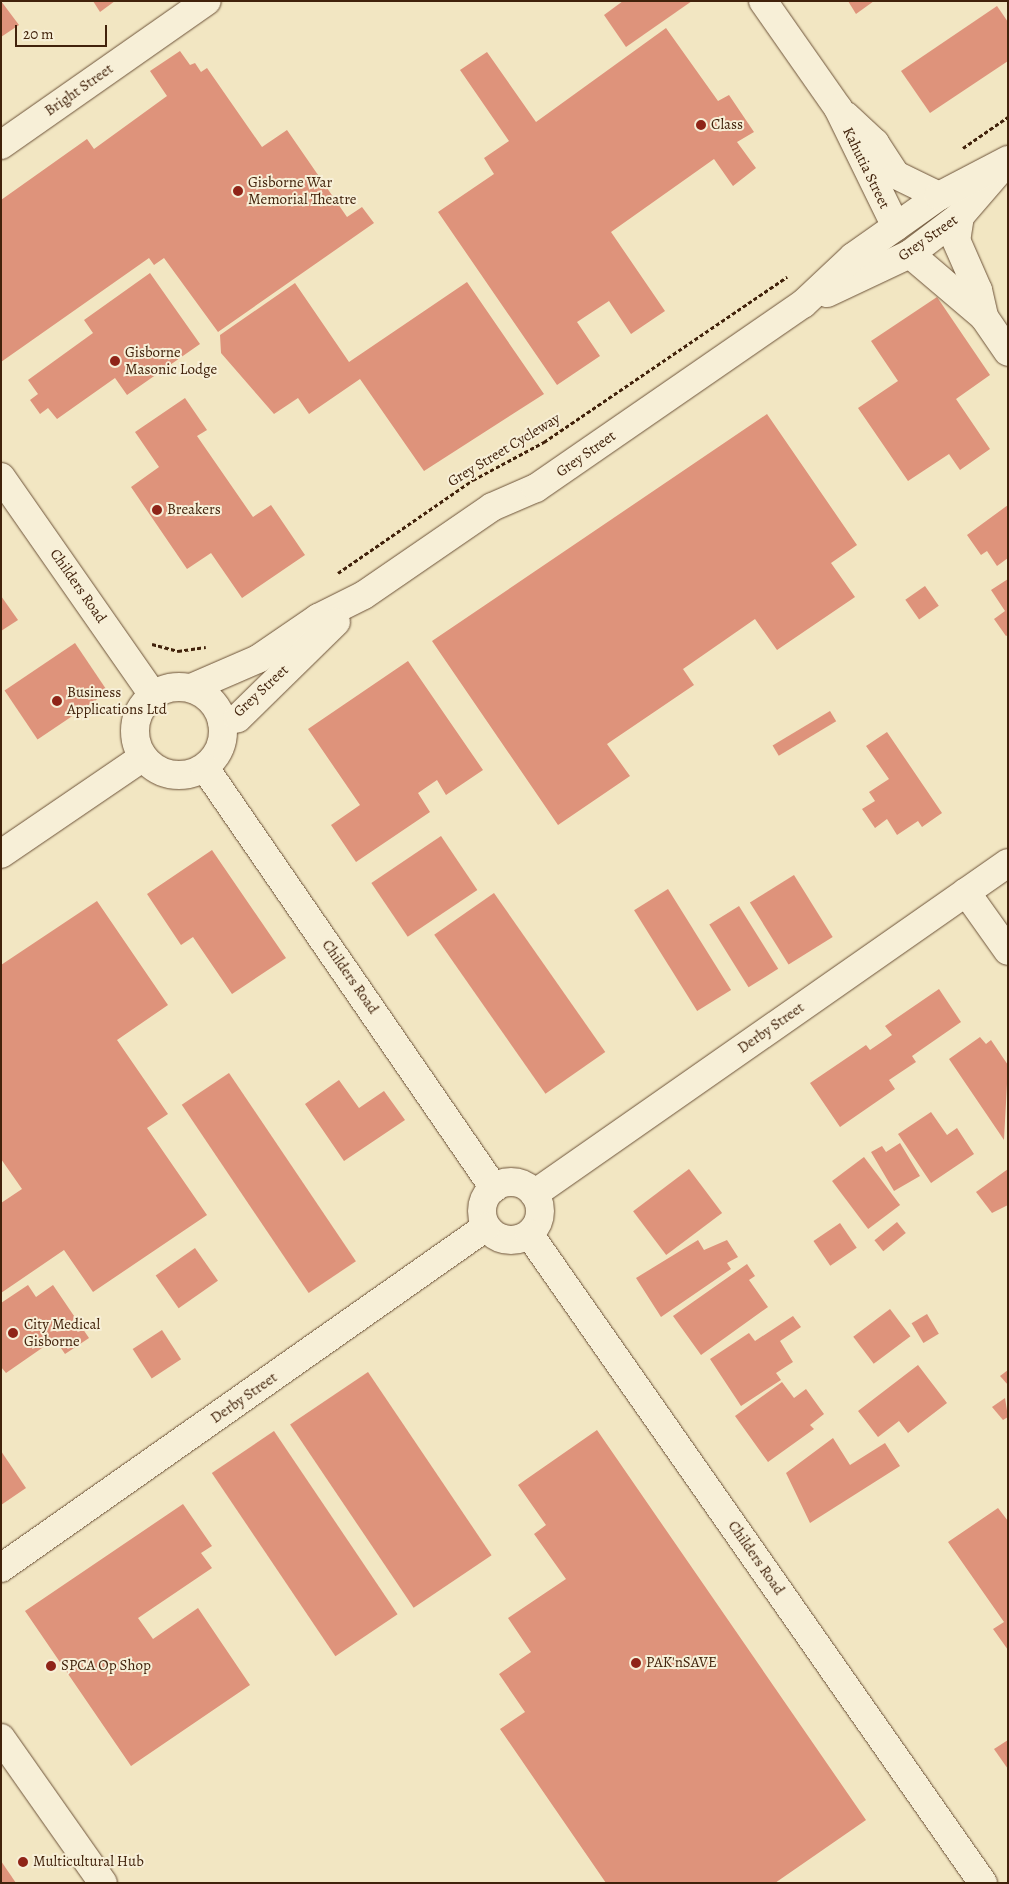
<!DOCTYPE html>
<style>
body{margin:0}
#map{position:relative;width:1009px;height:1884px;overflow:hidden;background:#f2e6c2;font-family:Alegreya,serif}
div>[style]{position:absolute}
.building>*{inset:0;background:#de937b;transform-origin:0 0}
.path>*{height:3px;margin-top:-1.5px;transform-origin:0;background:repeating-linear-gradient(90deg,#41220b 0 4px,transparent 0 6.5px)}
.roads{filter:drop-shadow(0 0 1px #6d5339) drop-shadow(0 0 1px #6d5339)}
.minor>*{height:28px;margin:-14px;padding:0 14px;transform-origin:14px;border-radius:14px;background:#f7efd7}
.tertiary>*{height:28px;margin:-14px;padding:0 14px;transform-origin:14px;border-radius:14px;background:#f7efd7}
.tertiary>.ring{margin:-14px;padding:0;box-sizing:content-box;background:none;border:28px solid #f7efd7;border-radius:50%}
.secondary>*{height:28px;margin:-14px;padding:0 14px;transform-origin:14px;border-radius:14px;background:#f7efd7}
.dots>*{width:14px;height:14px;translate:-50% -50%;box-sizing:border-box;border:2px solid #f7efd7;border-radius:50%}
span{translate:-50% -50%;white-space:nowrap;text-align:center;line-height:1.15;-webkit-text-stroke:4px #f7efd7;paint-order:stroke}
.street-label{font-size:15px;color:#41220b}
.poi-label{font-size:15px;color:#41220b}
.left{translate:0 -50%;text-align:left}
.frame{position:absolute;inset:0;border:2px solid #41220b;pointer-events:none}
.scale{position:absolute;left:15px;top:25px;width:92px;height:22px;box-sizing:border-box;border:2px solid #41220b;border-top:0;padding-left:6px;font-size:15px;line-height:18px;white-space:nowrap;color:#41220b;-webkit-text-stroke:4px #f7efd7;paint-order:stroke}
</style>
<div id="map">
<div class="building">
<i style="clip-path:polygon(1px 1px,19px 25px,1px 37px)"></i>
<i style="clip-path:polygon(93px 1px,115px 1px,100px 12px)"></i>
<i style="clip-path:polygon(623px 1px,692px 1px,626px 47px,604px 15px)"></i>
<i style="clip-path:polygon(848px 1px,874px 1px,856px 14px)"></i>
<i style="clip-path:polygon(997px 6px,1008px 22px,1008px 61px,930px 113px,901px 71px)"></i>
<i style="clip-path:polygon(666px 28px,718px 101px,729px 95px,754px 132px,737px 142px,756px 168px,733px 186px,714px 159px,611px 232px,665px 311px,631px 334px,609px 301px,577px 322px,600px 356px,557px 385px,438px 212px,494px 174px,484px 158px,509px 141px,460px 70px,487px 52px,536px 122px)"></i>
<i style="clip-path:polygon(180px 51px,190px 65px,195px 63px,201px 72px,207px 68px,262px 147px,287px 130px,347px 217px,362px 207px,374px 223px,218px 332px,164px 258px,154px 265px,149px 258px,1px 362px,1px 200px,87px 139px,94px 149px,167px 96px,150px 71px)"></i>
<i style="clip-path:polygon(150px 273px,200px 344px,127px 395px,115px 378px,57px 419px,48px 408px,40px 414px,30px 400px,38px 394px,28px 380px,93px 333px,84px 320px)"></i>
<i style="clip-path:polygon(467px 282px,544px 394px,424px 471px,360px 379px,309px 414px,298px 398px,274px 414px,221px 353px,220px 335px,295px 283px,349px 362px)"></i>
<i style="clip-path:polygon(937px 297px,990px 375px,956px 399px,990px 449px,960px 470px,949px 454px,908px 481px,858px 408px,898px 381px,871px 341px)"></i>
<i style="clip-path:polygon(185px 398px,207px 430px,197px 436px,253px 517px,271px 505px,305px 555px,242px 598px,211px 553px,187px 569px,131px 487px,159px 467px,135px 432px)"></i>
<i style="clip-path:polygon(767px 414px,857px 545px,831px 563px,855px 597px,777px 650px,755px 619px,683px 669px,694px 685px,607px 744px,630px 776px,558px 825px,432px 641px)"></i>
<i style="clip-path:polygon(1008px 505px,1008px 558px,997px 566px,987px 551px,981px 555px,967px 535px)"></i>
<i style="clip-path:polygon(1008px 579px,1008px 635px,1006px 636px,994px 619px,1005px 611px,991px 590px)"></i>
<i style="left:925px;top:586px;width:24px;height:24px;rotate:55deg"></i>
<i style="clip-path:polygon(1px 596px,18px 620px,1px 631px)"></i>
<i style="left:75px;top:643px;width:59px;height:85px;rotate:56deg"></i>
<i style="clip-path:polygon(408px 661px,483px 770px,446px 795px,437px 780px,418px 793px,430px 812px,356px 862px,331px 825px,360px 805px,308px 729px)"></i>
<i style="left:830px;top:711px;width:12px;height:67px;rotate:59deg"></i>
<i style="clip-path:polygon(887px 732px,942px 813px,922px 827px,918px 821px,897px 835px,887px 819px,875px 828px,862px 809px,875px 801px,869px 792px,889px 779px,866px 746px)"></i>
<i style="left:441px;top:836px;width:65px;height:84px;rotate:56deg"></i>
<i style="clip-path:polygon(212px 850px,286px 958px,232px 994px,193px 937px,181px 945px,147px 894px)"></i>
<i style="left:794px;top:875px;width:73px;height:52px;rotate:58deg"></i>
<i style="left:668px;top:889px;width:119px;height:40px;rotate:58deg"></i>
<i style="left:494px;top:893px;width:194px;height:73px;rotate:55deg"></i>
<i style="clip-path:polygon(97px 901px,168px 1005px,117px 1040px,168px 1114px,147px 1128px,207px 1215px,93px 1292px,64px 1250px,1px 1293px,1px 1203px,22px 1189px,1px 1159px,1px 965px)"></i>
<i style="left:739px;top:906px;width:74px;height:35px;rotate:58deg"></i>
<i style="clip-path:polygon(939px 989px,961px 1022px,912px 1056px,916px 1062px,889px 1080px,895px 1089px,840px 1127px,810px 1083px,866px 1045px,870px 1050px,892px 1035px,885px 1026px)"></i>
<i style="clip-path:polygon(980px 1037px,986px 1044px,991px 1040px,1008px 1065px,1004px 1140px,949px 1059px)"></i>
<i style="left:229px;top:1073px;width:227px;height:57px;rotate:56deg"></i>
<i style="clip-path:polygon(339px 1080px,359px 1108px,384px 1091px,405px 1120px,344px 1161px,305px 1104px)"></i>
<i style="clip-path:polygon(931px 1112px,947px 1135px,957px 1128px,974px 1154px,931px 1183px,898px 1134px)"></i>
<i style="clip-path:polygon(900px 1143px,920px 1176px,894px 1191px,871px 1152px,882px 1146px,886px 1152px)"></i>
<i style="left:864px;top:1157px;width:60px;height:40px;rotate:53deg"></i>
<i style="left:689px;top:1169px;width:55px;height:70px;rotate:53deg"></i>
<i style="clip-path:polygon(1008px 1169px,1008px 1205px,992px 1213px,976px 1192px)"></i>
<i style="left:897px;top:1222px;width:14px;height:29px;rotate:51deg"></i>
<i style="left:840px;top:1223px;width:30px;height:32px;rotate:56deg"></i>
<i style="clip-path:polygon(698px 1240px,704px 1250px,727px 1240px,738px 1257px,727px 1263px,731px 1269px,661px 1317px,636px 1278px)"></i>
<i style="left:195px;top:1248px;width:40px;height:48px;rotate:55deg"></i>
<i style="clip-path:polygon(747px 1264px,755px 1276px,749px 1280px,768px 1307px,701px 1355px,673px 1316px)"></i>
<i style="clip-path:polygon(28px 1285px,36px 1297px,53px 1285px,89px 1338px,65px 1354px,55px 1339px,6px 1373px,1px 1367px,1px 1303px)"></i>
<i style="left:890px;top:1309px;width:34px;height:46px;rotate:53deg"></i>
<i style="left:927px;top:1314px;width:23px;height:18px;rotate:59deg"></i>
<i style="clip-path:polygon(793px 1316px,801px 1327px,780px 1341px,793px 1362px,776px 1373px,781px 1380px,741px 1406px,710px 1359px,749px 1333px,755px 1341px)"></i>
<i style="left:162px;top:1330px;width:35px;height:35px;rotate:57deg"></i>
<i style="clip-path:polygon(918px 1365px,947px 1403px,908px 1433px,899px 1421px,878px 1437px,858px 1411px)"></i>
<i style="clip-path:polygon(1008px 1370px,1008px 1385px,1000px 1376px)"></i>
<i style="left:368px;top:1372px;width:221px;height:94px;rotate:56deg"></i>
<i style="clip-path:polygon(782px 1382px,794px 1398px,806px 1389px,824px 1414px,810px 1425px,814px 1429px,768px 1462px,735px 1416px)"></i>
<i style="clip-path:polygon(1005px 1398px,1008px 1417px,1003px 1420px,992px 1407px)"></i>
<i style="clip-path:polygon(597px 1430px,866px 1820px,775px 1883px,606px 1883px,500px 1729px,525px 1712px,499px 1674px,531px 1652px,508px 1618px,566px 1579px,534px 1534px,546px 1525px,518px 1485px)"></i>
<i style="left:274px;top:1431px;width:221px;height:75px;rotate:56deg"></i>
<i style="clip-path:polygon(833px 1438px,850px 1465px,885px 1443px,900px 1466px,810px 1523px,786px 1473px)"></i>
<i style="clip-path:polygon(1px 1451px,26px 1488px,1px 1505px)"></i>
<i style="clip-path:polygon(183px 1504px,212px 1546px,201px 1553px,212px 1568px,138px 1618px,153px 1639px,198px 1608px,250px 1685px,131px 1766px,25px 1611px)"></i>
<i style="clip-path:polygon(998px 1508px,1008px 1521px,1008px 1650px,993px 1629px,1004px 1622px,948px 1542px)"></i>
<i style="clip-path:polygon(1008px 1740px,1008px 1769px,994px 1749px)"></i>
<i style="clip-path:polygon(1px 1861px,16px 1883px,1px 1883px)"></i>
</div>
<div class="path">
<i style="left:963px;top:148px;width:55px;rotate:-34.6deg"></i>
<i style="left:338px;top:573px;width:164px;rotate:-34.6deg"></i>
<i style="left:473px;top:480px;width:81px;rotate:-28.2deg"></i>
<i style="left:544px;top:442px;width:294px;rotate:-34.2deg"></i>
<i style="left:152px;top:644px;width:27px;rotate:15deg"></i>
<i style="left:178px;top:651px;width:28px;rotate:-8deg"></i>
</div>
<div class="roads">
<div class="minor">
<i style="left:763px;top:1px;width:131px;rotate:55deg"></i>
<i style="left:838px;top:108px;width:132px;rotate:64deg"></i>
<i style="left:846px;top:116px;width:40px;rotate:43deg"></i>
<i style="left:875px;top:143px;width:38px;rotate:57deg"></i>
<i style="left:896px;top:175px;width:48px;rotate:26deg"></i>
<i style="left:1px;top:145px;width:251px;rotate:-35deg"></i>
<i style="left:960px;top:216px;width:24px;rotate:99deg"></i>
<i style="left:956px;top:240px;width:55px;rotate:66.3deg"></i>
<i style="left:978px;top:290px;width:28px;rotate:77deg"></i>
<i style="left:910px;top:254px;width:97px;rotate:40.4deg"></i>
<i style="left:984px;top:317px;width:42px;rotate:55.6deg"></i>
<i style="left:1px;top:854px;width:172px;rotate:-34.3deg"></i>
<i style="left:966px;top:892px;width:72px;rotate:54.6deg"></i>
<i style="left:534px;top:1194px;width:578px;rotate:-34.93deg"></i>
</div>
<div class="tertiary">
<i style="left:827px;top:293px;width:92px;rotate:-25.2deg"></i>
<i style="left:910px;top:254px;width:63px;rotate:-37.2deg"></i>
<i style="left:960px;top:216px;width:67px;rotate:-49.2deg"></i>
<i style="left:1px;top:477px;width:266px;rotate:55.1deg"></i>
<i class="ring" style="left:135px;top:687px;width:60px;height:60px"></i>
<i style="left:191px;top:688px;width:73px;rotate:-23.4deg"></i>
<i style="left:258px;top:659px;width:73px;rotate:-34.3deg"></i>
<i style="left:318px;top:618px;width:51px;rotate:-26.6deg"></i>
<i style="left:364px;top:595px;width:155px;rotate:-34.5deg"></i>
<i style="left:492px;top:507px;width:48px;rotate:-23.4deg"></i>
<i style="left:536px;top:488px;width:324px;rotate:-34.6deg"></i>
<i style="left:803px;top:304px;width:69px;rotate:-43.2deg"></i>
<i style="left:853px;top:257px;width:105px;rotate:-35.3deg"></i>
<i style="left:939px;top:196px;width:78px;rotate:-27.6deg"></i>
<i style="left:222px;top:722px;width:16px;rotate:-14deg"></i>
<i style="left:238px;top:718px;width:137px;rotate:-44.4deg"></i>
<i style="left:205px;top:768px;width:510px;rotate:55.47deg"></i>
<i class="ring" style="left:482px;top:1182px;width:30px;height:30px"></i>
<i style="left:529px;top:1234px;width:792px;rotate:55.03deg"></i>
<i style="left:1px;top:1568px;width:593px;rotate:-35.11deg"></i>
</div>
<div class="secondary">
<i style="left:1px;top:1738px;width:177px;rotate:54.9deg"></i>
</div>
</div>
<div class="dots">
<i style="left:701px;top:125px;background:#8f2418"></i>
<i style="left:238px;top:191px;background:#8f2418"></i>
<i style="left:115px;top:361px;background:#8f2418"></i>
<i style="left:157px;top:510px;background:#8f2418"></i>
<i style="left:57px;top:701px;background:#8f2418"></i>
<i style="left:13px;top:1333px;background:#8f2418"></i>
<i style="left:636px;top:1663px;background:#8f2418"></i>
<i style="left:51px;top:1666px;background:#8f2418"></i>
<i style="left:23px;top:1862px;background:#8f2418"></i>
</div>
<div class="street-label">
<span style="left:79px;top:90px;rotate:-35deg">Bright Street</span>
<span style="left:866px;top:168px;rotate:64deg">Kahutia Street</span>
<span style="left:928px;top:238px;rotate:-35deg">Grey Street</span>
<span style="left:504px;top:450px;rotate:-31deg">Grey Street Cycleway</span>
<span style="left:586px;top:454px;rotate:-35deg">Grey Street</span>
<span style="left:78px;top:586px;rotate:55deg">Childers Road</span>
<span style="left:261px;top:691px;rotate:-43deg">Grey Street</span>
<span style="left:350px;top:977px;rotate:55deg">Childers Road</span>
<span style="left:771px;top:1028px;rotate:-35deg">Derby Street</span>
<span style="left:244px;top:1398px;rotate:-35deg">Derby Street</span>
<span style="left:756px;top:1558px;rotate:55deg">Childers Road</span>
</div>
<div class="poi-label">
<span class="left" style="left:711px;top:125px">Class</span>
<span class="left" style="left:248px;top:191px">Gisborne War<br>Memorial Theatre</span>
<span class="left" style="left:125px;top:361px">Gisborne<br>Masonic Lodge</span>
<span class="left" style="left:167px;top:510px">Breakers</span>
<span class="left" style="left:67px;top:701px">Business<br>Applications Ltd</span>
<span class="left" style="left:24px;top:1333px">City Medical<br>Gisborne</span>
<span class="left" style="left:646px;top:1663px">PAK'nSAVE</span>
<span class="left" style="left:61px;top:1666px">SPCA Op Shop</span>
<span class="left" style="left:33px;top:1862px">Multicultural Hub</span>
</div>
<div class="frame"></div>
<div class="scale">20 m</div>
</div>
